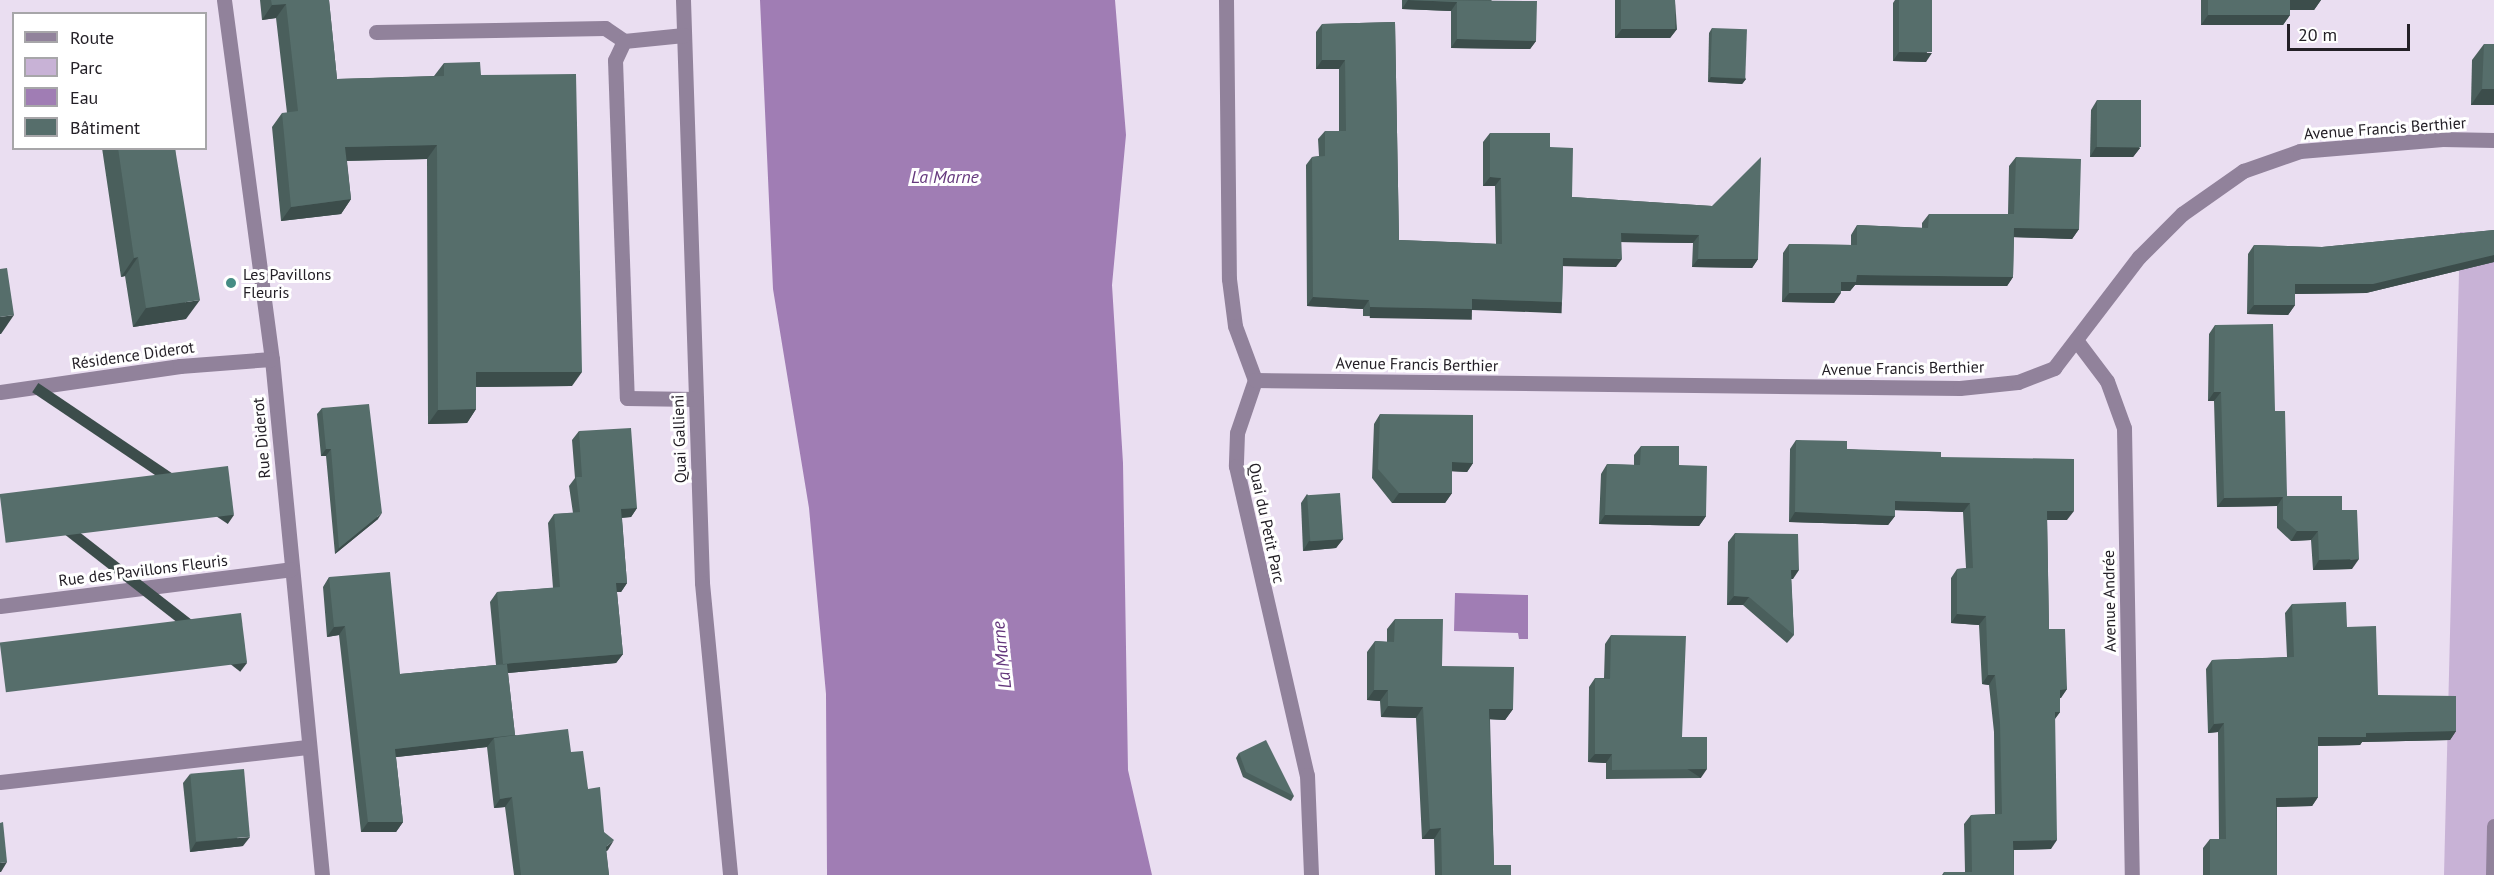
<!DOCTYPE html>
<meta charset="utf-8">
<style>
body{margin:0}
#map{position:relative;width:2494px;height:875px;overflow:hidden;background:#eadef1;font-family:"PT Sans",sans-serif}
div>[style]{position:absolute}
.green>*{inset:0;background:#c8b2d6}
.water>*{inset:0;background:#a07db4}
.minor>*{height:15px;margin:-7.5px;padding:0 7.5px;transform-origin:7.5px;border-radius:7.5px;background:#91829b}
.wall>*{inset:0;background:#4a5f5c}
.shaded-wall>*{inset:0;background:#3c4d4b;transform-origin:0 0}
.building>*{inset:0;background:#566e6b;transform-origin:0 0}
.dots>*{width:16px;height:16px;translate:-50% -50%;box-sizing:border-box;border:3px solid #fff;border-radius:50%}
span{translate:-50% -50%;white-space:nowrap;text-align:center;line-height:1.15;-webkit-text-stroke:6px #fff;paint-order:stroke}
.street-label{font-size:16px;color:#242027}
.poi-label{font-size:16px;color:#242027}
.left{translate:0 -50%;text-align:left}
.water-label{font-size:18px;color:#65387d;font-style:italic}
.legend{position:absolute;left:12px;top:12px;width:195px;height:138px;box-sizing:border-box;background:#fff;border:2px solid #a7a6a9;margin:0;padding:8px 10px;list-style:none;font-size:18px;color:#242027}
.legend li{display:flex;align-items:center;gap:12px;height:30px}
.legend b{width:30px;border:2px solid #a7a6a9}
.scale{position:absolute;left:2287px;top:24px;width:123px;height:27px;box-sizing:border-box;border:3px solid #242027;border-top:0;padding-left:8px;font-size:18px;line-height:21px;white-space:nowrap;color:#242027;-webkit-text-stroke:4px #fff;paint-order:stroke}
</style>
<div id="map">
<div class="green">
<i style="clip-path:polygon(2460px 232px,2494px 233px,2494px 875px,2444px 875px)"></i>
</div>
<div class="water">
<i style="clip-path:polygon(760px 0,1115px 0,1126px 135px,1112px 285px,1123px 463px,1128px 770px,1152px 875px,827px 875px,826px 694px,809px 508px,773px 289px)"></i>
<i style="clip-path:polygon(1455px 593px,1528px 595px,1528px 639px,1519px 639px,1518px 633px,1454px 631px)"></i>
</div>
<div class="minor">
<i style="left:224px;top:0;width:362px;rotate:82.4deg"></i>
<i style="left:272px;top:359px;width:518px;rotate:84.47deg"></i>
<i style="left:683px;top:0;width:583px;rotate:88.13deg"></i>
<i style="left:702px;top:583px;width:293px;rotate:84.5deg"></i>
<i style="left:1226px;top:0;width:279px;rotate:89.4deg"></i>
<i style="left:1229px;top:279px;width:47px;rotate:82.7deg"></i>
<i style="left:1235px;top:326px;width:58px;rotate:69.7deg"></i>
<i style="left:1255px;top:380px;width:56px;rotate:108.8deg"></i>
<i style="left:1237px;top:433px;width:33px;rotate:92deg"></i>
<i style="left:1236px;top:466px;width:317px;rotate:77.1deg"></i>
<i style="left:1307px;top:775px;width:100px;rotate:87.7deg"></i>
<i style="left:376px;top:32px;width:229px;rotate:-1deg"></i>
<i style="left:605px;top:28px;width:23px;rotate:34deg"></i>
<i style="left:624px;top:41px;width:60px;rotate:-5.7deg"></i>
<i style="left:624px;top:41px;width:21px;rotate:115deg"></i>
<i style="left:615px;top:60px;width:338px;rotate:88deg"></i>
<i style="left:627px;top:398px;width:69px;rotate:0.8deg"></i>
<i style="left:2076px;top:340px;width:51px;rotate:52.9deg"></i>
<i style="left:2107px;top:381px;width:50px;rotate:70.1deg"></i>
<i style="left:2124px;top:428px;width:447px;rotate:89deg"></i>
<i style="left:1255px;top:380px;width:705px;rotate:0.65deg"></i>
<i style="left:1960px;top:388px;width:58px;rotate:-5.9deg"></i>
<i style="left:2018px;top:382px;width:39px;rotate:-21deg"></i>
<i style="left:2054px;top:368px;width:140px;rotate:-52.6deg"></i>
<i style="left:2139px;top:257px;width:61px;rotate:-45deg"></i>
<i style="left:2182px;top:214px;width:75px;rotate:-35.2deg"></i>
<i style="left:2243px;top:171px;width:60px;rotate:-19.3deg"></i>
<i style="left:2300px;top:151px;width:143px;rotate:-4.8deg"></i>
<i style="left:2442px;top:139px;width:52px;rotate:1.1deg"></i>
<i style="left:0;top:392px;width:182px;rotate:-8.2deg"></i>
<i style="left:180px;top:366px;width:92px;rotate:-4.4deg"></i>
<i style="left:0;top:606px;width:293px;rotate:-7.2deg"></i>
<i style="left:0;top:782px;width:311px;rotate:-6.5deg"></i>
<i style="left:2493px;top:875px;width:49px;rotate:-88.8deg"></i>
</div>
<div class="wall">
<i style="clip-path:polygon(260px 0,329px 0,337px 79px,434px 76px,444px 63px,481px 75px,572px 386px,476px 387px,476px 409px,467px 423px,428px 424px,427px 159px,347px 161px,351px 199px,341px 214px,281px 221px,272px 127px,282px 113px,287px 113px,276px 18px,262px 20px)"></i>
<i style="clip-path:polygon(1402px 0,1491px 0,1536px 41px,1530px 49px,1451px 48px,1451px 11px,1402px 9px)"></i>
<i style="clip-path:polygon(1615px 0,1675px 0,1677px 29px,1670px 38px,1615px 38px)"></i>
<i style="clip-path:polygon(1895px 0,1932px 0,1926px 62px,1893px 61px,1893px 3px)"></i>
<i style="clip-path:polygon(2201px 0,2321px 0,2314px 10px,2290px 10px,2290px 15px,2283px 25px,2201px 25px)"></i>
<i style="clip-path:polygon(1395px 22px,1399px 240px,1496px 244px,1495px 186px,1483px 186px,1483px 142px,1490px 133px,1550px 147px,1572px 197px,1712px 206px,1758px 259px,1752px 268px,1692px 267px,1693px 243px,1621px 242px,1616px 267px,1563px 266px,1562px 302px,1556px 311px,1472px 308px,1466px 318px,1363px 316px,1363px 309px,1307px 306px,1306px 165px,1312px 157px,1319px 156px,1318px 139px,1325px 131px,1339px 131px,1339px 69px,1316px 69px,1316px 32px,1322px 24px)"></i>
<i style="clip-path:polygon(1712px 28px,1746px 79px,1742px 84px,1708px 82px,1709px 33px)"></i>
<i style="clip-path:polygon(2484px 44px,2494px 105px,2471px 105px,2472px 60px)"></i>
<i style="clip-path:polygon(2097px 100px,2140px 148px,2133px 157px,2090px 157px,2091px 110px)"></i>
<i style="clip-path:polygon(102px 148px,175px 148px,186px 319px,133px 327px,125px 276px,121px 277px)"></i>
<i style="clip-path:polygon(2016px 157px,2079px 229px,2072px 239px,2014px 237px,2013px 277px,2007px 286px,1855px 285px,1850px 291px,1841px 291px,1834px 303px,1782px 302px,1783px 253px,1789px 244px,1851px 245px,1851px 235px,1857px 225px,1922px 228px,1922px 223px,1929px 214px,2008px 214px,2009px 166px)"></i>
<i style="clip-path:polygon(2494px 230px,2494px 262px,2366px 293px,2295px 294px,2295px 305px,2288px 315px,2247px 314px,2248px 254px,2254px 245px,2322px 247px)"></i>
<i style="clip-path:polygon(2215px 325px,2275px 411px,2287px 496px,2342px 510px,2352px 569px,2313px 570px,2311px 540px,2291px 541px,2277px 528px,2277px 506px,2217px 507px,2214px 401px,2208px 401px,2209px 334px)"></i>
<i style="clip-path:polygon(322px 408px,378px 519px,335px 554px,326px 456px,321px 456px,317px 414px)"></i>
<i style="clip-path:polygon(1380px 414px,1473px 463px,1467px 472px,1452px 471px,1452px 493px,1445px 503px,1392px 503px,1372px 478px,1374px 424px)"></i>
<i style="clip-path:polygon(579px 431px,637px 508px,631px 517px,622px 518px,627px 583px,621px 592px,617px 592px,623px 654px,616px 663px,508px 673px,515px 735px,571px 752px,588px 789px,604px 832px,608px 850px,606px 851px,609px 875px,514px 875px,505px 807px,494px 808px,487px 747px,396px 757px,403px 822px,396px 832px,361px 832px,339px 635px,327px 637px,323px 587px,329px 577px,400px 674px,496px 665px,490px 602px,497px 592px,553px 588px,548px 523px,554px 514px,573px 513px,569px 486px,575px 478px,572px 440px)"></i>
<i style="clip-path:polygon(1796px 440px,1847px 449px,1941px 457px,2067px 520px,2047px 520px,2049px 629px,2067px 689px,2060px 698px,2060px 712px,2055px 719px,2051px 849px,2014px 850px,2014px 875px,1942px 875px,1944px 872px,1965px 872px,1964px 824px,1971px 815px,1995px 814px,1994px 732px,1989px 685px,1982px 684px,1979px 625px,1951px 623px,1951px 578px,1957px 569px,1966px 568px,1963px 512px,1895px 510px,1895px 516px,1888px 525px,1789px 522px,1790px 449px)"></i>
<i style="clip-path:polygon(1641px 446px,1679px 465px,1706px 516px,1699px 526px,1599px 524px,1601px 474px,1607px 464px,1634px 465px,1634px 455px)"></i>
<i style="clip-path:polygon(1307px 494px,1343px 539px,1336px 548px,1303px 551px,1301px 503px)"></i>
<i style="clip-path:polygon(1735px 533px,1793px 579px,1791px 579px,1794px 635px,1787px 643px,1743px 605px,1727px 605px,1728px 542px)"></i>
<i style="clip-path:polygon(2292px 604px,2347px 627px,2378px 695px,2456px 731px,2450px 740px,2362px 742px,2360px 745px,2318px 746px,2318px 797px,2312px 806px,2277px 807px,2277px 875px,2203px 875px,2203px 848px,2210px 839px,2219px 839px,2218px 732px,2208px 733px,2206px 669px,2212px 660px,2287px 657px,2285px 613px)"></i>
<i style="clip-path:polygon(1395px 619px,1442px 666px,1513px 709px,1505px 720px,1490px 719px,1494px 865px,1511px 875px,1435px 875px,1434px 839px,1422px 839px,1416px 718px,1381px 717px,1380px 701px,1367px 700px,1367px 652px,1375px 641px,1387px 642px,1387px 629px)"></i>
<i style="clip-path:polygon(1611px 635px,1682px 737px,1701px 778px,1606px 779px,1606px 763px,1588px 762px,1589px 687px,1595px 678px,1604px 678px,1605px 644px)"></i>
<i style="clip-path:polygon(1239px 753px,1294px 796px,1291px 801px,1243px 777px,1236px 758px)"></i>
<i style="clip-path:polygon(190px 774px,243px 846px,190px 852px,183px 783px)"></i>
</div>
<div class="shaded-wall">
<i style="clip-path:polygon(1408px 0,1457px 2px,1451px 11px,1402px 9px)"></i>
<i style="clip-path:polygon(2290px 0,2321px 0,2314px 10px,2283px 10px)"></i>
<i style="clip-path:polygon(286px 4px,276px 18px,262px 20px,272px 5px)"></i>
<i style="clip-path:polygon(2208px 15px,2290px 15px,2283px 25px,2201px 25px)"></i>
<i style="clip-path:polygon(1622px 29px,1677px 29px,1670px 38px,1615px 38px)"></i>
<i style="clip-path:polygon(1457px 39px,1536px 41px,1530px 49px,1451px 48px)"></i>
<i style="clip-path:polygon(1899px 52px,1932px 53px,1926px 62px,1893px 61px)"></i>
<i style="clip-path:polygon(1322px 60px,1345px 60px,1339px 69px,1316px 69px)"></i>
<i style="clip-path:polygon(1711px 77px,1746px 79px,1742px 84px,1708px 82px)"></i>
<i style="clip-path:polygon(2482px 89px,2494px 89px,2494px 105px,2471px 105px)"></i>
<i style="clip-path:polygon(437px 145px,427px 159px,335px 161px,345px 147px)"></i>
<i style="clip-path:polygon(2096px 147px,2140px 148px,2133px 157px,2090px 157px)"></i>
<i style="clip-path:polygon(1490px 177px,1501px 178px,1495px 186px,1483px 186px)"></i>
<i style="clip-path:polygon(351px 199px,341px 214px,281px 221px,291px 207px)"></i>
<i style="clip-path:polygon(2014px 228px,2079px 229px,2072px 239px,2008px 237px)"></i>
<i style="clip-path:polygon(1621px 233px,1699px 235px,1693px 243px,1615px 242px)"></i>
<i style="clip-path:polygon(2494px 255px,2494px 262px,2366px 293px,2289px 294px,2295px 284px)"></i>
<i style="clip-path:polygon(138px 257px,125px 276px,121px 277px,134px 258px)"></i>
<i style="clip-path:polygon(1563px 258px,1622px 259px,1616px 267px,1557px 266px)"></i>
<i style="clip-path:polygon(1698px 259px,1758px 259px,1752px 268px,1692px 267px)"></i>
<i style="clip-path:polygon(1857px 275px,2013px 277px,2007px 286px,1855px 285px,1850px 291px,1835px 291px,1841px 282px)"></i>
<i style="clip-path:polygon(1789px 293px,1841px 293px,1834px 303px,1782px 302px)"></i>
<i style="clip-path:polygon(1313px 297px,1369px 300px,1363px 309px,1307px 306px)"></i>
<i style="left:1472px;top:299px;width:90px;height:11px;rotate:2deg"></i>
<i style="clip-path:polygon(200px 300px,186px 319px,133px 327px,146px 308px)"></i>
<i style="clip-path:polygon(2254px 305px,2295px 305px,2288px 315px,2247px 314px)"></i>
<i style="left:1370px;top:307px;width:102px;height:11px;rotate:1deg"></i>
<i style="clip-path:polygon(14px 315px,1px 334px,0 334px,0 317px)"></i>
<i style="clip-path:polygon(476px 372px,582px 372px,572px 386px,466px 387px)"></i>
<i style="clip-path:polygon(2214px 392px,2221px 392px,2214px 401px,2208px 401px)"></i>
<i style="clip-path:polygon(476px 409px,467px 423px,428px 424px,438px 410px)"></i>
<i style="clip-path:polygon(326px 449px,331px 449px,326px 456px,321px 456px)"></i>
<i style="clip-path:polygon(1452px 462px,1473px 463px,1467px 472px,1445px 471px)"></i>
<i style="clip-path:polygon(1399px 493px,1452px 493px,1445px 503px,1392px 503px)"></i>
<i style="clip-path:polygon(2283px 497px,2277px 506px,2217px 507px,2224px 498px)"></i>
<i style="clip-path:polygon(1895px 501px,1970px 503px,1963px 512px,1888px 510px)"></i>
<i style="clip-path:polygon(637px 508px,631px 517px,615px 518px,621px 509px)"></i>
<i style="clip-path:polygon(2047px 511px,2074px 511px,2067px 520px,2040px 520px)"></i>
<i style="clip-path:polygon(1795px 512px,1895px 516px,1888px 525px,1789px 522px)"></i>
<i style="clip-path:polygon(382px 513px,378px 519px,335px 554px,339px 548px)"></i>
<i style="left:234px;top:515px;width:11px;height:236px;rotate:124deg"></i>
<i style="clip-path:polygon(1605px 515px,1706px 516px,1699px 526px,1599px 524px)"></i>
<i style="clip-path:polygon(2297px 531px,2318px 531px,2311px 540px,2291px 541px)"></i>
<i style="clip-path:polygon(1343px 539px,1336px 548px,1303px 551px,1309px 541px)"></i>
<i style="clip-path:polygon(2359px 559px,2352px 569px,2313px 570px,2319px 560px)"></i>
<i style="clip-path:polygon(1791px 570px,1799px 570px,1793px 579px,1785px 579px)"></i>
<i style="clip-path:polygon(616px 583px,627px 583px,621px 592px,609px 592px)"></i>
<i style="clip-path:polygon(1734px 596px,1749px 597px,1743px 605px,1727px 605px)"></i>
<i style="clip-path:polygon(1957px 614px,1986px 616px,1979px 625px,1951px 623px)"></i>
<i style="clip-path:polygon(345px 626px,339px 635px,327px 637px,334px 627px)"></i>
<i style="clip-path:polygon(623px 654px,616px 663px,497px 674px,503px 664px)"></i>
<i style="left:247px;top:663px;width:11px;height:249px;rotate:128deg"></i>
<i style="clip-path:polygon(1988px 675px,1995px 675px,1989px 685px,1982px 684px)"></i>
<i style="clip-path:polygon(2067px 689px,2061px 698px,2053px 699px,2060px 690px)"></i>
<i style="clip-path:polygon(1374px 690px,1388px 690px,1380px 701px,1367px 700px)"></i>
<i style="clip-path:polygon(1388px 706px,1423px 707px,1416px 718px,1381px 717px)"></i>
<i style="clip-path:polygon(1489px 709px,1513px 709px,1505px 720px,1482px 719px)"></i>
<i style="clip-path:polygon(2055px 712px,2060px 712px,2053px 721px)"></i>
<i style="clip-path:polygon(2224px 723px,2218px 732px,2208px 733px,2214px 724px)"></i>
<i style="clip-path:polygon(2456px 731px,2450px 740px,2362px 742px,2360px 745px,2312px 746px,2318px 737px,2366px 733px)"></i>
<i style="clip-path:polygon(515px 735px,494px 738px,487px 747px,388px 758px,395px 749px)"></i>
<i style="clip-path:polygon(1595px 754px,1612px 754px,1606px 763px,1588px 762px)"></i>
<i style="left:1707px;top:769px;width:11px;height:95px;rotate:124deg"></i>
<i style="clip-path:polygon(512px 797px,505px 807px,494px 808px,500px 799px)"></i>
<i style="clip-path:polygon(2318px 797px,2312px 806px,2270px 807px,2276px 798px)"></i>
<i style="clip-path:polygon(368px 822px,403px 822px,396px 832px,361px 832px)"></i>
<i style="clip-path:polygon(1441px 828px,1434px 839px,1422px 839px,1430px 829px)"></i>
<i style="clip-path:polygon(250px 837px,243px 846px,190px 852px,196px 842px)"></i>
<i style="clip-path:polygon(614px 840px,608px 850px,599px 856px,606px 847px)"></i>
<i style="clip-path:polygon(2057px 840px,2051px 849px,2007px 850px,2013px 841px)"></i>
<i style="clip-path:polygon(7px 862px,1px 872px,0 872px,0 863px)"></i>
</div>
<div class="building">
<i style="clip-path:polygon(271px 0,329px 0,337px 79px,444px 76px,444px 63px,480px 62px,481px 75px,576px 74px,582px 372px,476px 372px,476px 409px,438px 410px,437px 145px,345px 147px,351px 199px,291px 207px,282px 113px,298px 111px,286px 4px,272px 5px)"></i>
<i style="clip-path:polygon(1408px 0,1537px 1px,1536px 41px,1457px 39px,1457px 2px)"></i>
<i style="left:1621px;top:0;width:54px;height:29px"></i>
<i style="left:1899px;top:0;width:33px;height:52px"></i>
<i style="clip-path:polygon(2208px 0,2308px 0,2290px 0,2290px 15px,2208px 15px)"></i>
<i style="clip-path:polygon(1395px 22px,1399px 240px,1502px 244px,1501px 178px,1490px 177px,1490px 133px,1550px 133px,1550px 147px,1573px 148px,1572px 197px,1712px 206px,1761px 157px,1758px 259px,1698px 259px,1699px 235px,1621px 233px,1622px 259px,1563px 258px,1562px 302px,1472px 299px,1472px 309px,1370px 307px,1369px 300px,1313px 297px,1312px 157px,1325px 156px,1325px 131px,1346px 131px,1345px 60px,1322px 60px,1322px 24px)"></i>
<i style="left:1712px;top:28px;width:35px;height:49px;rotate:2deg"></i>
<i style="clip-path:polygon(2484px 44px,2494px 44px,2494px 89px,2482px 89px)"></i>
<i style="left:2097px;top:100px;width:44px;height:47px"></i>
<i style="clip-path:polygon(118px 148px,175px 148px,200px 300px,146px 308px,138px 257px,134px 258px)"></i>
<i style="clip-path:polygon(2016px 157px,2081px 159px,2079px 229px,2014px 228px,2013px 277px,1857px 275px,1856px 282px,1841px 282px,1841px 293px,1789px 293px,1789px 244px,1857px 245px,1857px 225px,1928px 228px,1929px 214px,2014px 214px)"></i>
<i style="clip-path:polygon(2494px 230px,2494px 255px,2373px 284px,2295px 284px,2295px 305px,2254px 305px,2254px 245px,2322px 247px)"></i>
<i style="clip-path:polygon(7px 268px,14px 315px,0 317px,0 269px)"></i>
<i style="clip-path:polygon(2273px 324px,2275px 411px,2285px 411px,2287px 496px,2342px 496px,2342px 510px,2357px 510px,2359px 559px,2319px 560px,2318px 531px,2297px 531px,2283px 519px,2283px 497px,2224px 498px,2221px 392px,2214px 392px,2215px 325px)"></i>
<i style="clip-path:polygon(369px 404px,382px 513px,339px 548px,331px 449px,326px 449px,322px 408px)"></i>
<i style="clip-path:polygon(1380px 414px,1473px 415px,1473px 463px,1452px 462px,1452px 493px,1399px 493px,1378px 469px)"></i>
<i style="clip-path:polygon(631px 428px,637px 508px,621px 509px,627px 583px,616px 583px,623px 654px,503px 664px,497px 592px,560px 587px,554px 514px,580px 512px,576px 477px,582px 477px,579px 431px)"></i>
<i style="clip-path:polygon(1796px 440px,1847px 441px,1847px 449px,1941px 452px,1941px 457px,2074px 459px,2074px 511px,2047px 511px,2049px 629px,2065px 629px,2067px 689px,2060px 690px,2060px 712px,2055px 712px,2057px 840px,2013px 841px,2014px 875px,1944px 875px,1944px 872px,1972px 872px,1971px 815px,2002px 814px,2000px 723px,1995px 675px,1988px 675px,1986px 616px,1957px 614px,1957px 569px,1973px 568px,1970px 503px,1895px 501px,1895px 516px,1795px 512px)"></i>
<i style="clip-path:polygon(1641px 446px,1679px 446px,1679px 465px,1707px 466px,1706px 516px,1605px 515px,1607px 464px,1640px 465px)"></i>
<i style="left:228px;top:466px;width:49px;height:230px;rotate:83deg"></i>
<i style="left:1340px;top:493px;width:46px;height:33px;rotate:86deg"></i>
<i style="clip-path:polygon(1735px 533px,1798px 534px,1799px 570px,1791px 570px,1794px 635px,1749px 597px,1734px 596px)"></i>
<i style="clip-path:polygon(390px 572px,400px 674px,507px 664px,515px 735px,395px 749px,403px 822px,368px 822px,345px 626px,334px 627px,329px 577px)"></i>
<i style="clip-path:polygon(2346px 602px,2347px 627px,2376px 626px,2378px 695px,2456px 696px,2456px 731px,2366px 733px,2366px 737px,2318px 737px,2318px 797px,2276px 798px,2277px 875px,2210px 875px,2210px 839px,2226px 839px,2224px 723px,2214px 724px,2212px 660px,2294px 657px,2292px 604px)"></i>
<i style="left:241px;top:613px;width:50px;height:243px;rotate:83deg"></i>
<i style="clip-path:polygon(1395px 619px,1443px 619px,1442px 666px,1514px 667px,1513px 709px,1489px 709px,1494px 865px,1511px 865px,1511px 875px,1442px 875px,1441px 828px,1430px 829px,1423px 707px,1388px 706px,1388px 690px,1374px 690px,1375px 641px,1394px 642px)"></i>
<i style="clip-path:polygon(1611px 635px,1686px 636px,1682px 737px,1707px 737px,1707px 769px,1612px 770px,1612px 754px,1595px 754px,1595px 678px,1610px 679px)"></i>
<i style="clip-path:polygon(568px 729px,571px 752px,583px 751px,588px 789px,600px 787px,604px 832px,614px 840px,606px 847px,609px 875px,521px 875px,512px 797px,500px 799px,494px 738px)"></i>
<i style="clip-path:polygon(1266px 740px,1294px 796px,1246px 772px,1239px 753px)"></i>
<i style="left:244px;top:769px;width:68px;height:54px;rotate:85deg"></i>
<i style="clip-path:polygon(3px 822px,7px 862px,0 863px,0 823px)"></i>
</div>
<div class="dots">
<i style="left:231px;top:283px;background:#458c84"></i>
</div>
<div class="street-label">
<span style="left:2385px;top:128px;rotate:-4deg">Avenue Francis Berthier</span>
<span style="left:133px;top:355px;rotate:-8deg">Résidence Diderot</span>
<span style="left:1417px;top:364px;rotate:1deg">Avenue Francis Berthier</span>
<span style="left:1903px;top:368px;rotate:-1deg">Avenue Francis Berthier</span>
<span style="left:261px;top:438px;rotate:-95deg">Rue Diderot</span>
<span style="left:679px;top:439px;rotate:-92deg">Quai Gallieni</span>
<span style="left:1267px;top:523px;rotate:78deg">Quai du Petit Parc</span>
<span style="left:143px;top:570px;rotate:-7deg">Rue des Pavillons Fleuris</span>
<span style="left:2109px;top:601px;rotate:-91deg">Avenue Andrée</span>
</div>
<div class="poi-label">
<span class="left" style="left:243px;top:283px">Les Pavillons<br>Fleuris</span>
</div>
<div class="water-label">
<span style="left:945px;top:177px">La Marne</span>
<span style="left:1002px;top:655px;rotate:-96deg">La Marne</span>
</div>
<ul class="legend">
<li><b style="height:8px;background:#91829b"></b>Route</li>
<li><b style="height:16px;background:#c8b2d6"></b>Parc</li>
<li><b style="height:16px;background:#a07db4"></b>Eau</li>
<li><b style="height:16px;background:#566e6b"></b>Bâtiment</li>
</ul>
<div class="scale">20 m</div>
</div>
